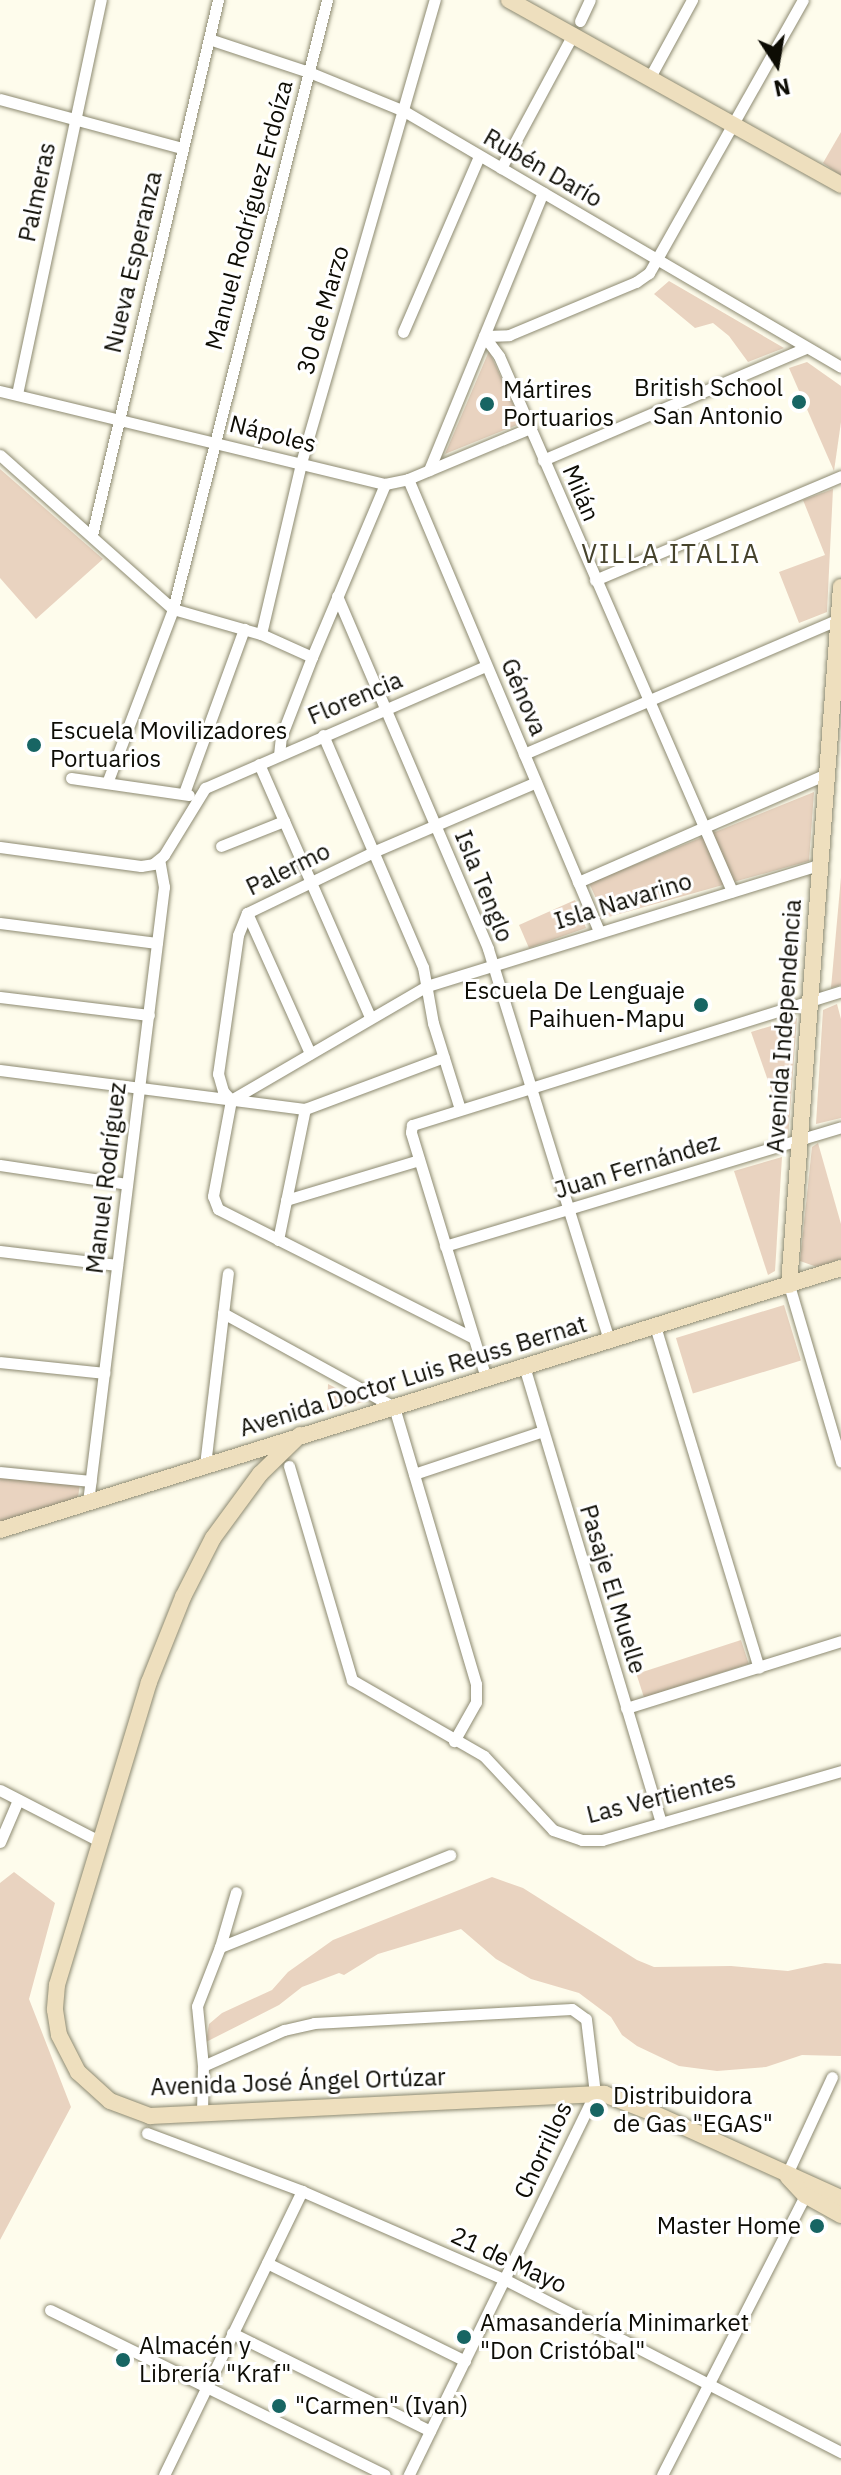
<!DOCTYPE html>
<meta charset="utf-8">
<style>
body{margin:0}
#map{position:relative;width:841px;height:2475px;overflow:hidden;background:#fefcec;font-family:"IBM Plex Sans",sans-serif}
div>[style]{position:absolute}
.green>*{inset:0;background:#e9d3c0;transform-origin:0 0}
.roads{filter:drop-shadow(0 0 2px #8d8a71) drop-shadow(0 0 2px #8d8a71)}
.street>*{height:11px;margin:-5.5px;padding:0 5.5px;transform-origin:5.5px;border-radius:5.5px;background:#fff}
.secondary>*{height:16px;margin:-8px;padding:0 8px;transform-origin:8px;border-radius:8px;background:#eedfbe}
.dots>*{width:22px;height:22px;translate:-50% -50%;box-sizing:border-box;border:4px solid #fff;border-radius:50%}
span{translate:-50% -50%;white-space:nowrap;text-align:center;line-height:1.15;-webkit-text-stroke:6px #fff;paint-order:stroke}
.street-label{font-size:24px;color:#0d0c04}
.poi-label{font-size:24px;color:#0d0c04}
.right{translate:-100% -50%;text-align:right}
.left{translate:0 -50%;text-align:left}
.neighbourhood-label{font-size:26px;color:#46432c;letter-spacing:2px}
.north{position:absolute;left:737px;top:24px;width:80px;height:80px;-webkit-text-stroke:6px #fff;paint-order:stroke;rotate:168deg;font-size:22px;font-weight:700;line-height:32px;text-align:center;color:#0d0c04}
.north::after{content:'';display:block;margin:auto;width:28px;height:36px;background:#0d0c04;clip-path:polygon(50% 0,100% 100%,50% 72%,0 100%)}
</style>
<div id="map">
<div class="green">
<i style="clip-path:polygon(841px 132px,841px 176px,823px 163px)"></i>
<i style="clip-path:polygon(669px 281px,784px 348px,748px 362px,729px 336px,713px 323px,695px 328px,654px 294px)"></i>
<i style="clip-path:polygon(489px 351px,522px 423px,445px 454px)"></i>
<i style="clip-path:polygon(807px 362px,841px 386px,841px 422px,834px 471px,789px 368px)"></i>
<i style="clip-path:polygon(0 469px,103px 559px,36px 619px,0 578px)"></i>
<i style="clip-path:polygon(833px 489px,827px 612px,799px 623px,779px 572px,825px 555px,803px 500px)"></i>
<i style="clip-path:polygon(814px 792px,809px 861px,605px 918px,589px 883px)"></i>
<i style="clip-path:polygon(841px 877px,841px 985px,831px 988px)"></i>
<i style="clip-path:polygon(575px 900px,586px 928px,529px 948px,519px 925px)"></i>
<i style="clip-path:polygon(837px 1004px,841px 1019px,841px 1118px,816px 1124px,823px 1010px)"></i>
<i style="clip-path:polygon(797px 1018px,788px 1138px,751px 1032px)"></i>
<i style="clip-path:polygon(818px 1143px,841px 1224px,841px 1259px,817px 1267px,800px 1261px,812px 1147px)"></i>
<i style="clip-path:polygon(782px 1157px,775px 1271px,768px 1275px,734px 1171px)"></i>
<i style="left:784px;top:1305px;width:58px;height:113px;rotate:73deg"></i>
<i style="clip-path:polygon(328px 1384px,364px 1402px,327px 1411px)"></i>
<i style="clip-path:polygon(0 1475px,80px 1483px,78px 1498px,0 1522px)"></i>
<i style="left:741px;top:1640px;width:25px;height:110px;rotate:72deg"></i>
<i style="clip-path:polygon(14px 1872px,55px 1903px,29px 1999px,71px 2107px,0 2240px,0 1883px)"></i>
<i style="clip-path:polygon(492px 1877px,523px 1888px,637px 1960px,654px 1967px,731px 1966px,788px 1971px,825px 1963px,841px 1964px,841px 2056px,802px 2055px,766px 2067px,717px 2071px,679px 2066px,637px 2046px,622px 2035px,611px 2017px,579px 1993px,531px 1979px,496px 1959px,461px 1929px,378px 1954px,344px 1975px,339px 1973px,302px 1987px,279px 2005px,206px 2042px,209px 2024px,222px 2013px,272px 1990px,288px 1972px,333px 1940px)"></i>
</div>
<div class="roads">
<div class="street">
<i style="left:580px;top:21px;width:23px;rotate:-65deg"></i>
<i style="left:209px;top:39px;width:105px;rotate:18.3deg"></i>
<i style="left:309px;top:72px;width:103px;rotate:22.3deg"></i>
<i style="left:404px;top:111px;width:506px;rotate:30.36deg"></i>
<i style="left:650px;top:77px;width:88px;rotate:-61.4deg"></i>
<i style="left:0;top:99px;width:188px;rotate:15.1deg"></i>
<i style="left:501px;top:168px;width:150px;rotate:-61.7deg"></i>
<i style="left:403px;top:332px;width:192px;rotate:-66.6deg"></i>
<i style="left:484px;top:336px;width:25px;rotate:53deg"></i>
<i style="left:499px;top:356px;width:584px;rotate:66.47deg"></i>
<i style="left:485px;top:336px;width:24px;rotate:-2deg"></i>
<i style="left:509px;top:335px;width:138px;rotate:-22.7deg"></i>
<i style="left:636px;top:282px;width:16px;rotate:-35deg"></i>
<i style="left:649px;top:273px;width:313px;rotate:-60.6deg"></i>
<i style="left:0;top:391px;width:396px;rotate:13.6deg"></i>
<i style="left:385px;top:484px;width:24px;rotate:-12deg"></i>
<i style="left:408px;top:479px;width:132px;rotate:-22.7deg"></i>
<i style="left:17px;top:394px;width:403px;rotate:-78deg"></i>
<i style="left:0;top:455px;width:232px;rotate:41.7deg"></i>
<i style="left:173px;top:609px;width:91px;rotate:15.9deg"></i>
<i style="left:261px;top:634px;width:56px;rotate:24.3deg"></i>
<i style="left:543px;top:460px;width:286px;rotate:-23.1deg"></i>
<i style="left:429px;top:470px;width:300px;rotate:-67.7deg"></i>
<i style="left:408px;top:479px;width:491px;rotate:67.1deg"></i>
<i style="left:92px;top:535px;width:550px;rotate:-76.75deg"></i>
<i style="left:595px;top:580px;width:267px;rotate:-22.9deg"></i>
<i style="left:337px;top:596px;width:384px;rotate:66.8deg"></i>
<i style="left:488px;top:949px;width:409px;rotate:72.8deg"></i>
<i style="left:261px;top:634px;width:176px;rotate:-76.8deg"></i>
<i style="left:301px;top:463px;width:482px;rotate:-73.9deg"></i>
<i style="left:323px;top:735px;width:253px;rotate:66.7deg"></i>
<i style="left:423px;top:967px;width:57px;rotate:79.9deg"></i>
<i style="left:433px;top:1023px;width:90px;rotate:72.6deg"></i>
<i style="left:524px;top:754px;width:345px;rotate:-23.2deg"></i>
<i style="left:279px;top:755px;width:18px;rotate:-84deg"></i>
<i style="left:281px;top:737px;width:86px;rotate:-68.8deg"></i>
<i style="left:312px;top:657px;width:188px;rotate:-67.1deg"></i>
<i style="left:259px;top:764px;width:276px;rotate:66.3deg"></i>
<i style="left:71px;top:778px;width:119px;rotate:8.2deg"></i>
<i style="left:107px;top:783px;width:186px;rotate:-69.2deg"></i>
<i style="left:173px;top:609px;width:628px;rotate:-75.81deg"></i>
<i style="left:184px;top:793px;width:175px;rotate:-69.9deg"></i>
<i style="left:221px;top:846px;width:68px;rotate:-21.6deg"></i>
<i style="left:0;top:847px;width:142px;rotate:7.7deg"></i>
<i style="left:141px;top:866px;width:12px;rotate:-9deg"></i>
<i style="left:153px;top:864px;width:14px;rotate:-39deg"></i>
<i style="left:164px;top:855px;width:79px;rotate:-58.5deg"></i>
<i style="left:205px;top:788px;width:306px;rotate:-23.5deg"></i>
<i style="left:578px;top:882px;width:270px;rotate:-23.5deg"></i>
<i style="left:247px;top:913px;width:154px;rotate:65.8deg"></i>
<i style="left:0;top:923px;width:158px;rotate:7.3deg"></i>
<i style="left:0;top:997px;width:150px;rotate:6.9deg"></i>
<i style="left:0;top:1070px;width:307px;rotate:7.3deg"></i>
<i style="left:305px;top:1109px;width:148px;rotate:-20.5deg"></i>
<i style="left:231px;top:1100px;width:227px;rotate:-30.2deg"></i>
<i style="left:427px;top:986px;width:410px;rotate:-17.2deg"></i>
<i style="left:231px;top:1100px;width:12px;rotate:-132deg"></i>
<i style="left:223px;top:1091px;width:18px;rotate:-106deg"></i>
<i style="left:218px;top:1074px;width:140px;rotate:-81.8deg"></i>
<i style="left:238px;top:935px;width:24px;rotate:-68deg"></i>
<i style="left:247px;top:913px;width:140px;rotate:-25.8deg"></i>
<i style="left:373px;top:852px;width:177px;rotate:-23.2deg"></i>
<i style="left:231px;top:1100px;width:98px;rotate:100.6deg"></i>
<i style="left:213px;top:1196px;width:14px;rotate:69deg"></i>
<i style="left:218px;top:1209px;width:286px;rotate:26.8deg"></i>
<i style="left:0;top:1165px;width:128px;rotate:8.5deg"></i>
<i style="left:286px;top:1200px;width:139px;rotate:-16.7deg"></i>
<i style="left:278px;top:1240px;width:134px;rotate:-78.4deg"></i>
<i style="left:445px;top:1246px;width:413px;rotate:-16.7deg"></i>
<i style="left:0;top:1251px;width:118px;rotate:6.8deg"></i>
<i style="left:789px;top:1285px;width:184px;rotate:73.6deg"></i>
<i style="left:223px;top:1313px;width:195px;rotate:28.8deg"></i>
<i style="left:394px;top:1407px;width:289px;rotate:73.5deg"></i>
<i style="left:476px;top:1684px;width:18px;rotate:90deg"></i>
<i style="left:476px;top:1702px;width:45px;rotate:119.4deg"></i>
<i style="left:655px;top:1326px;width:357px;rotate:73.1deg"></i>
<i style="left:0;top:1362px;width:105px;rotate:6deg"></i>
<i style="left:524px;top:1366px;width:477px;rotate:73.3deg"></i>
<i style="left:486px;top:1378px;width:257px;rotate:-107deg"></i>
<i style="left:411px;top:1132px;width:7px;rotate:-82deg"></i>
<i style="left:412px;top:1125px;width:449px;rotate:-17.3deg"></i>
<i style="left:205px;top:1465px;width:193px;rotate:-83.2deg"></i>
<i style="left:289px;top:1466px;width:223px;rotate:73.6deg"></i>
<i style="left:352px;top:1680px;width:152px;rotate:29.9deg"></i>
<i style="left:484px;top:1756px;width:101px;rotate:47deg"></i>
<i style="left:553px;top:1830px;width:31px;rotate:19deg"></i>
<i style="left:582px;top:1840px;width:20px"></i>
<i style="left:602px;top:1840px;width:249px;rotate:-16.1deg"></i>
<i style="left:0;top:1472px;width:91px;rotate:5.6deg"></i>
<i style="left:414px;top:1474px;width:136px;rotate:-18.4deg"></i>
<i style="left:88px;top:1502px;width:620px;rotate:-82.96deg"></i>
<i style="left:164px;top:887px;width:27px;rotate:-100deg"></i>
<i style="left:626px;top:1708px;width:225px;rotate:-17.3deg"></i>
<i style="left:0;top:1790px;width:114px;rotate:27.2deg"></i>
<i style="left:0;top:1842px;width:46px;rotate:-66.8deg"></i>
<i style="left:220px;top:1947px;width:57px;rotate:-73.8deg"></i>
<i style="left:203px;top:2066px;width:89px;rotate:-24deg"></i>
<i style="left:284px;top:2030px;width:31px;rotate:-13deg"></i>
<i style="left:314px;top:2023px;width:258px;rotate:-3.1deg"></i>
<i style="left:572px;top:2009px;width:17px;rotate:36deg"></i>
<i style="left:586px;top:2019px;width:75px;rotate:83.1deg"></i>
<i style="left:595px;top:2093px;width:425px;rotate:116deg"></i>
<i style="left:202px;top:2112px;width:46px;rotate:-88.8deg"></i>
<i style="left:203px;top:2066px;width:60px;rotate:-95.7deg"></i>
<i style="left:197px;top:2006px;width:63px;rotate:-68.7deg"></i>
<i style="left:220px;top:1947px;width:248px;rotate:-21.8deg"></i>
<i style="left:147px;top:2133px;width:165px;rotate:20.5deg"></i>
<i style="left:302px;top:2191px;width:223px;rotate:23.6deg"></i>
<i style="left:506px;top:2280px;width:377px;rotate:27.2deg"></i>
<i style="left:786px;top:2176px;width:109px;rotate:-65.1deg"></i>
<i style="left:267px;top:2263px;width:221px;rotate:26.3deg"></i>
<i style="left:50px;top:2310px;width:373px;rotate:26.2deg"></i>
<i style="left:232px;top:2333px;width:221px;rotate:26.3deg"></i>
<i style="left:164px;top:2475px;width:316px;rotate:-64.1deg"></i>
<i style="left:662px;top:2475px;width:314px;rotate:-62.9deg"></i>
</div>
<div class="secondary">
<i style="left:509px;top:0;width:380px;rotate:29.1deg"></i>
<i style="left:789px;top:1285px;width:700px;rotate:-85.74deg"></i>
<i style="left:300px;top:1435px;width:56px;rotate:135.7deg"></i>
<i style="left:260px;top:1474px;width:79px;rotate:126.3deg"></i>
<i style="left:213px;top:1538px;width:66px;rotate:117deg"></i>
<i style="left:183px;top:1597px;width:92px;rotate:111.8deg"></i>
<i style="left:149px;top:1682px;width:317px;rotate:106.9deg"></i>
<i style="left:57px;top:1985px;width:25px;rotate:95deg"></i>
<i style="left:55px;top:2010px;width:25px;rotate:81deg"></i>
<i style="left:59px;top:2035px;width:42px;rotate:62.8deg"></i>
<i style="left:78px;top:2072px;width:43px;rotate:42.2deg"></i>
<i style="left:110px;top:2101px;width:43px;rotate:20.6deg"></i>
<i style="left:150px;top:2116px;width:455px;rotate:-2.8deg"></i>
<i style="left:604px;top:2094px;width:50px;rotate:21deg"></i>
<i style="left:651px;top:2112px;width:209px;rotate:24.4deg"></i>
<i style="left:0;top:1530px;width:881px;rotate:-17.3deg"></i>
<i style="left:788px;top:2177px;width:25px;rotate:47deg"></i>
<i style="left:805px;top:2195px;width:41px;rotate:29.1deg"></i>
</div>
</div>
<div class="dots">
<i style="left:799px;top:402px;background:#176563"></i>
<i style="left:487px;top:404px;background:#176563"></i>
<i style="left:34px;top:745px;background:#176563"></i>
<i style="left:701px;top:1005px;background:#176563"></i>
<i style="left:597px;top:2110px;background:#176563"></i>
<i style="left:817px;top:2226px;background:#176563"></i>
<i style="left:464px;top:2337px;background:#176563"></i>
<i style="left:123px;top:2360px;background:#176563"></i>
<i style="left:279px;top:2406px;background:#176563"></i>
</div>
<div class="street-label">
<span style="left:543px;top:168px;rotate:30deg">Rubén Darío</span>
<span style="left:37px;top:192px;rotate:-78deg">Palmeras</span>
<span style="left:249px;top:215px;rotate:-75deg">Manuel Rodríguez Erdoíza</span>
<span style="left:133px;top:262px;rotate:-77deg">Nueva Esperanza</span>
<span style="left:323px;top:310px;rotate:-74deg">30 de Marzo</span>
<span style="left:273px;top:434px;rotate:14deg">Nápoles</span>
<span style="left:581px;top:493px;rotate:67deg">Milán</span>
<span style="left:524px;top:697px;rotate:67deg">Génova</span>
<span style="left:355px;top:698px;rotate:-23deg">Florencia</span>
<span style="left:288px;top:869px;rotate:-26deg">Palermo</span>
<span style="left:484px;top:886px;rotate:68deg">Isla Tenglo</span>
<span style="left:623px;top:901px;rotate:-17deg">Isla Navarino</span>
<span style="left:784px;top:1026px;rotate:-86deg">Avenida Independencia</span>
<span style="left:637px;top:1166px;rotate:-17deg">Juan Fernández</span>
<span style="left:106px;top:1178px;rotate:-83deg">Manuel Rodríguez</span>
<span style="left:413px;top:1376px;rotate:-17deg">Avenida Doctor Luis Reuss Bernat</span>
<span style="left:613px;top:1589px;rotate:73deg">Pasaje El Muelle</span>
<span style="left:661px;top:1797px;rotate:-14deg">Las Vertientes</span>
<span style="left:298px;top:2082px;rotate:-2deg">Avenida José Ángel Ortúzar</span>
<span style="left:543px;top:2150px;rotate:-65deg">Chorrillos</span>
<span style="left:509px;top:2260px;rotate:25deg">21 de Mayo</span>
</div>
<div class="poi-label">
<span class="right" style="left:783px;top:402px">British School<br>San Antonio</span>
<span class="left" style="left:503px;top:404px">Mártires<br>Portuarios</span>
<span class="left" style="left:50px;top:745px">Escuela Movilizadores<br>Portuarios</span>
<span class="right" style="left:685px;top:1005px">Escuela De Lenguaje<br>Paihuen-Mapu</span>
<span class="left" style="left:613px;top:2110px">Distribuidora<br>de Gas "EGAS"</span>
<span class="right" style="left:801px;top:2226px">Master Home</span>
<span class="left" style="left:480px;top:2337px">Amasandería Minimarket<br>"Don Cristóbal"</span>
<span class="left" style="left:139px;top:2360px">Almacén y<br>Librería "Kraf"</span>
<span class="left" style="left:295px;top:2406px">"Carmen" (Ivan)</span>
</div>
<div class="neighbourhood-label">
<span style="left:671px;top:554px">VILLA ITALIA</span>
</div>
<div class="north">N</div>
</div>
